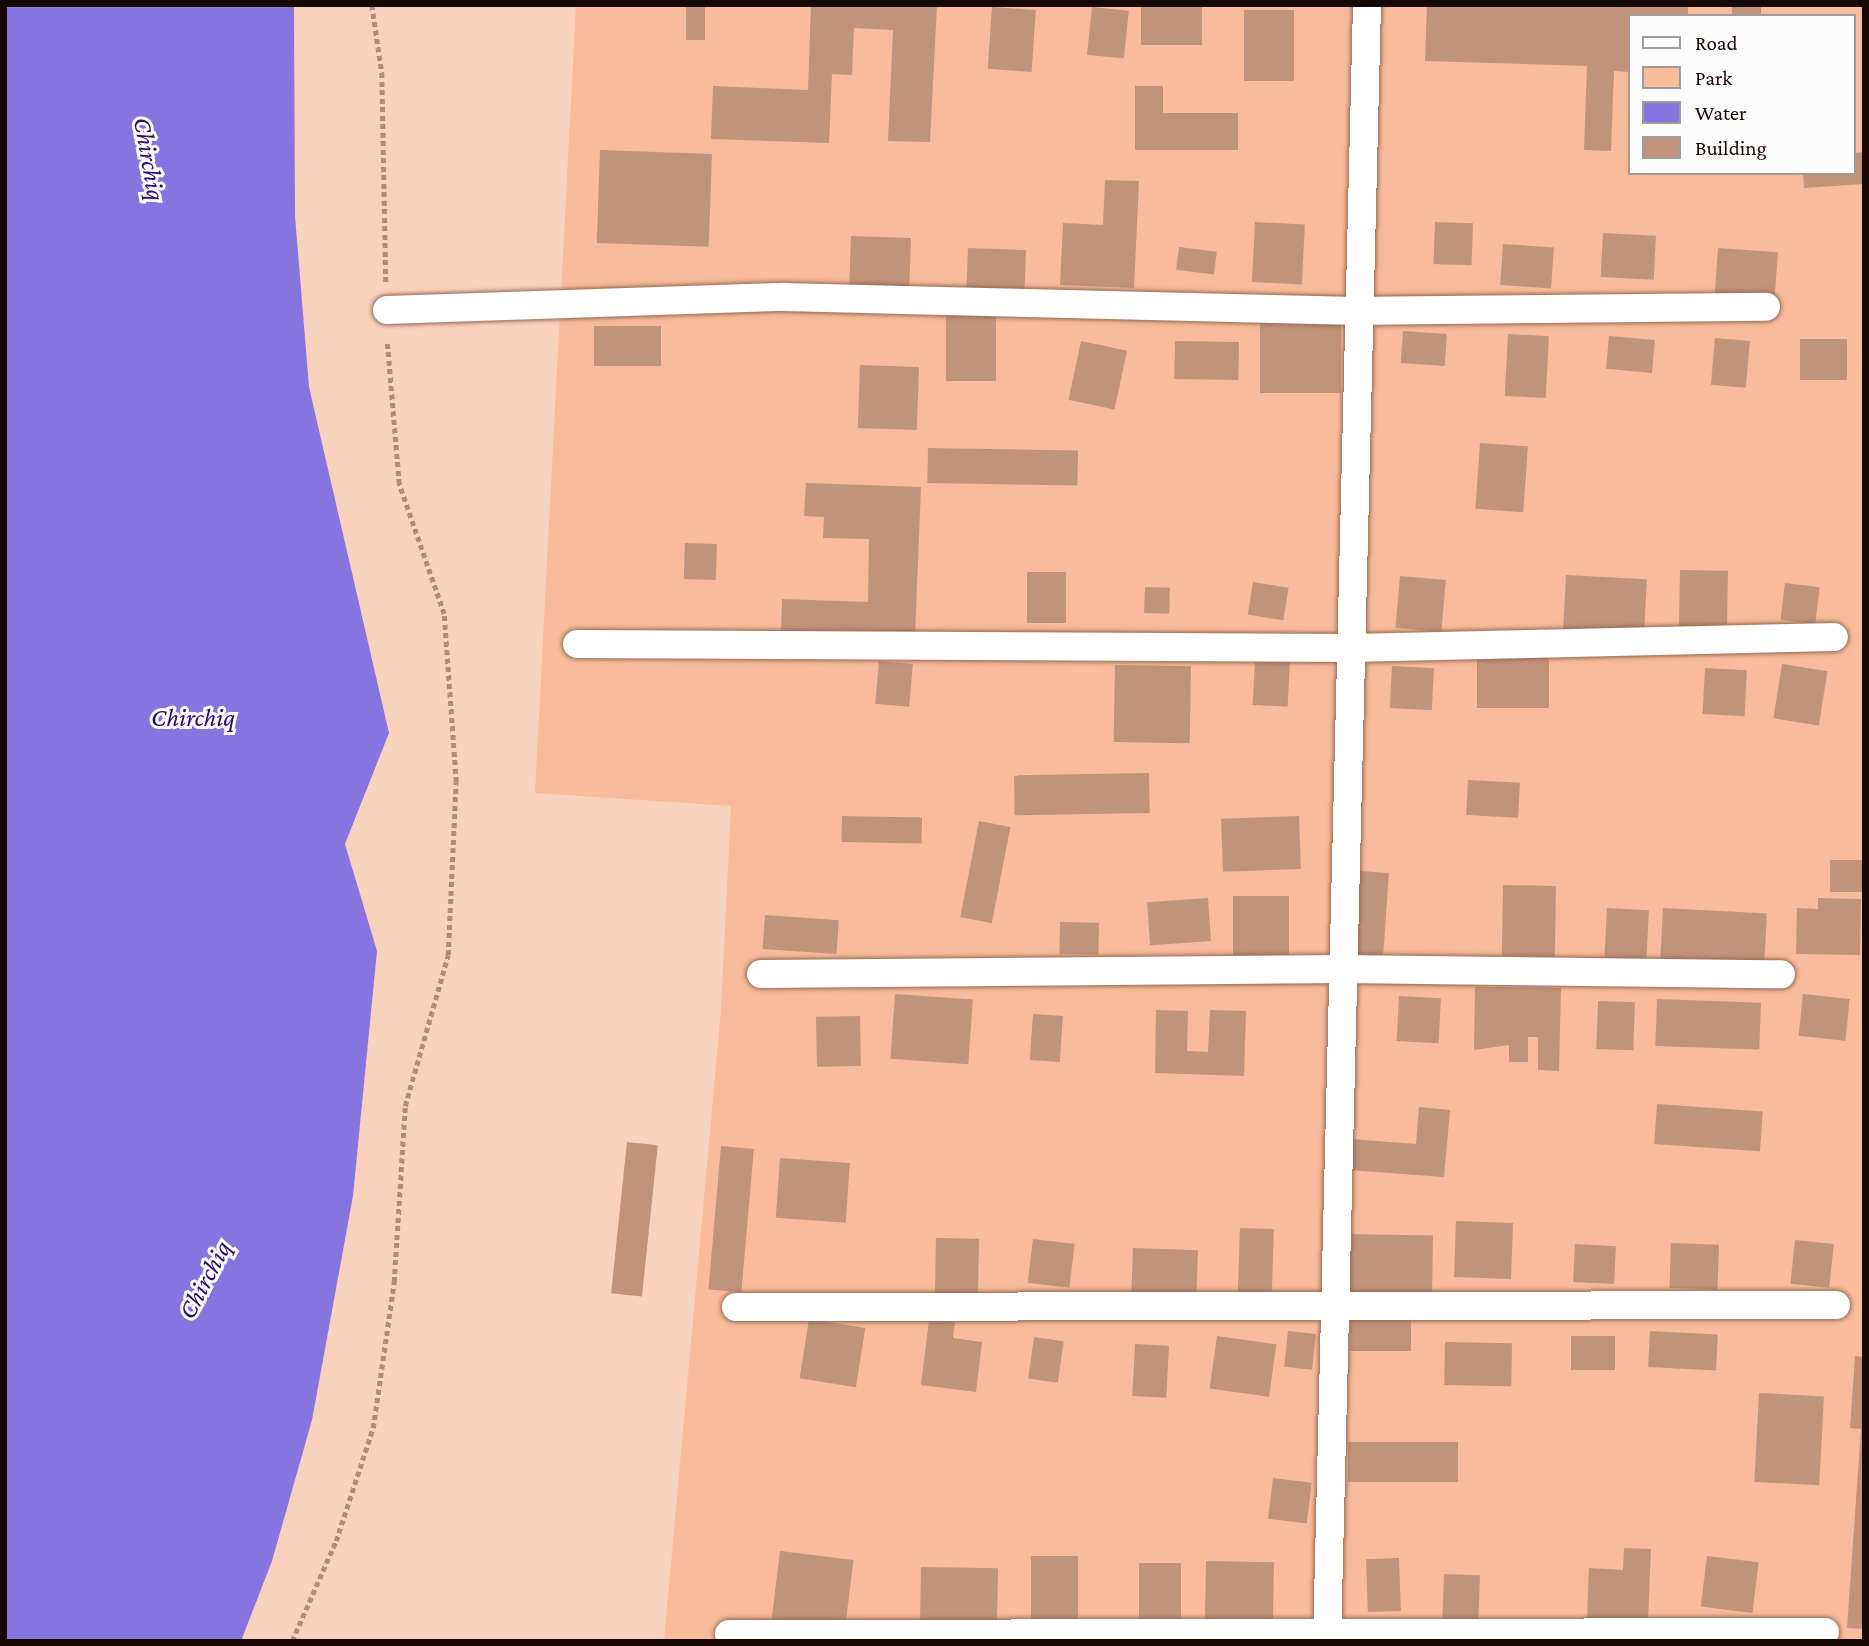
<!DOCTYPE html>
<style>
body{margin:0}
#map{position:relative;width:1869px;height:1646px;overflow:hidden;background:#f9d2be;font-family:"Crimson Pro",serif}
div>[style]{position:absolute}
.green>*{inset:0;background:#f8bb9b}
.water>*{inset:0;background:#8675de}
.building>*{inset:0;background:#c1937b;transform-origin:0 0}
.path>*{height:4.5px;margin-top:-2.25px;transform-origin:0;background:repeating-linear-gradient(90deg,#ab8c7d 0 5px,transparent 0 8.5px)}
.roads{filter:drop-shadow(0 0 2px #956a53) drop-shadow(0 0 2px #956a53)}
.minor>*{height:28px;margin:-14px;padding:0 14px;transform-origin:14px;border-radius:14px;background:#fff}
span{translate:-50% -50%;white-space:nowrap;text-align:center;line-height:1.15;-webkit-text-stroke:6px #fcfcfc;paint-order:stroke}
.water-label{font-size:26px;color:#2c0a6b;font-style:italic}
.frame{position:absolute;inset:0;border:7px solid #170702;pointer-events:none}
.legend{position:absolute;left:1628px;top:14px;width:228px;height:161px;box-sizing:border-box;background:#fcfcfc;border:2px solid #a09a98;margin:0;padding:9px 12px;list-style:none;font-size:21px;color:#170702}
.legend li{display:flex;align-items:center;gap:14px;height:35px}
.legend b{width:35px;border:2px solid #a09a98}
</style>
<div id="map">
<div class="green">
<i style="clip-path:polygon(evenodd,576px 5px,1864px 5px,1864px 1641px,664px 1641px,721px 1010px,731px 806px,535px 793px,576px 5px,1629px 16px,1853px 16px,1853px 173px,1629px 173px,1629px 16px)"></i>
</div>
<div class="water">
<i style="clip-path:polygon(5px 5px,294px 5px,295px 216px,309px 387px,389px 733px,345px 844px,377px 951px,353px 1196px,312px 1420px,272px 1561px,241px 1641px,5px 1641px)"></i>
</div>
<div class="building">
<i style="left:686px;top:5px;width:19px;height:35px"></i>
<i style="clip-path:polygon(811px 5px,937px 5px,930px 142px,888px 141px,893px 30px,854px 28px,852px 75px,832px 74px,829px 143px,711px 139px,713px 86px,808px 90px)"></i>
<i style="left:1141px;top:5px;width:61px;height:40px"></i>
<i style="clip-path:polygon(1427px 5px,1688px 5px,1688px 16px,1629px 16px,1629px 72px,1614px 71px,1611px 151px,1584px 150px,1587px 66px,1425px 61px)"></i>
<i style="left:1732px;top:5px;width:29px;height:11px"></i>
<i style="left:992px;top:7px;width:44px;height:62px;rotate:4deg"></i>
<i style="left:1092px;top:7px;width:37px;height:48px;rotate:6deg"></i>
<i style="left:1244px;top:10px;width:50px;height:71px"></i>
<i style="clip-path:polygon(1135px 86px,1163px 86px,1163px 113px,1238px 113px,1238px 150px,1135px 150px)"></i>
<i style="left:600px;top:150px;width:112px;height:93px;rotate:2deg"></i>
<i style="clip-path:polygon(1864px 152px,1864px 184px,1804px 188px,1803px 173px,1853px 173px,1853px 153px)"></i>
<i style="clip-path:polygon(1105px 180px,1139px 181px,1134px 288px,1060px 285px,1063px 223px,1103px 225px)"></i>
<i style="left:1255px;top:222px;width:50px;height:60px;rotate:3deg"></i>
<i style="left:1435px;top:222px;width:38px;height:42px;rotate:2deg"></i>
<i style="left:1603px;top:233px;width:53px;height:44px;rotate:3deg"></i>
<i style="left:851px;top:236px;width:60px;height:52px;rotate:2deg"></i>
<i style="left:1503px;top:244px;width:51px;height:41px;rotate:4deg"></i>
<i style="left:1179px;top:247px;width:38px;height:23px;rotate:7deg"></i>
<i style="left:968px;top:248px;width:58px;height:43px;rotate:2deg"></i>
<i style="left:1718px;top:248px;width:60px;height:47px;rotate:4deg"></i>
<i style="left:946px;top:315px;width:50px;height:66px"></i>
<i style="left:1341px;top:318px;width:75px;height:81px;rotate:90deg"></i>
<i style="left:661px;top:326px;width:40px;height:67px;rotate:90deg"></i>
<i style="left:1403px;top:331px;width:44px;height:32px;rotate:4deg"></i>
<i style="left:1508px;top:334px;width:41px;height:62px;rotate:3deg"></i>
<i style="left:1609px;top:336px;width:46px;height:33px;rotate:5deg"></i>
<i style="left:1715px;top:338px;width:35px;height:47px;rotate:5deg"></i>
<i style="left:1800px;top:339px;width:47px;height:41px"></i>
<i style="left:1081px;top:341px;width:47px;height:60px;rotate:12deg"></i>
<i style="left:1175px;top:341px;width:64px;height:38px;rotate:1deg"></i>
<i style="left:860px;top:365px;width:59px;height:63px;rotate:2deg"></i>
<i style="left:1480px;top:443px;width:48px;height:66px;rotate:4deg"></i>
<i style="left:928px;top:448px;width:150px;height:35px;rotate:1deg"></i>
<i style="clip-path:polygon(806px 483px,921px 487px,915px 635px,781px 631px,782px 599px,868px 602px,869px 539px,823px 538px,824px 517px,804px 516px)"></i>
<i style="left:685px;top:543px;width:32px;height:36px;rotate:2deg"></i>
<i style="left:1680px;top:570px;width:48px;height:57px;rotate:1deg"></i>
<i style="left:1027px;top:572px;width:39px;height:51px"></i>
<i style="left:1566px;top:575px;width:81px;height:55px;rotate:3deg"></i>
<i style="left:1400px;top:576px;width:46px;height:52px;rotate:5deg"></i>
<i style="left:1253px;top:582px;width:36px;height:33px;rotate:9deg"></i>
<i style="left:1785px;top:583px;width:35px;height:37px;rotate:7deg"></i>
<i style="left:1145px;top:587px;width:25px;height:26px;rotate:2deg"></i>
<i style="left:1477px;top:658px;width:72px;height:50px"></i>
<i style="left:1255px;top:660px;width:35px;height:45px;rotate:3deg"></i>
<i style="left:879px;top:661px;width:34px;height:43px;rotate:5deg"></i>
<i style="left:1782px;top:664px;width:46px;height:55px;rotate:9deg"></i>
<i style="left:1115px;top:665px;width:76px;height:77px;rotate:1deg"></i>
<i style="left:1392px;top:666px;width:42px;height:42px;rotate:3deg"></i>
<i style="left:1705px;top:668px;width:42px;height:46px;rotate:3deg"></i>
<i style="left:1149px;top:773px;width:40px;height:135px;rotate:89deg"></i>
<i style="left:1468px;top:780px;width:52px;height:35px;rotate:3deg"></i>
<i style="left:842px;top:816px;width:80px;height:26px;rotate:1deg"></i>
<i style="left:1299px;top:816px;width:53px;height:78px;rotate:88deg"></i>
<i style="left:979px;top:821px;width:32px;height:98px;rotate:11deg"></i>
<i style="left:1830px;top:860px;width:34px;height:32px"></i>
<i style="left:1360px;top:871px;width:29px;height:93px;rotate:4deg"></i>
<i style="left:1503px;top:885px;width:53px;height:71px;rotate:1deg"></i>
<i style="left:1233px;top:896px;width:56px;height:59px"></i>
<i style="left:1208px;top:898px;width:43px;height:61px;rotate:86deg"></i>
<i style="clip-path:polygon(1818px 898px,1861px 899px,1860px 955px,1796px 954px,1797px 908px,1818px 909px)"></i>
<i style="left:1607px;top:908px;width:42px;height:54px;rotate:3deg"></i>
<i style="left:1663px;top:908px;width:104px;height:57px;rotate:3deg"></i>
<i style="left:765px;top:915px;width:74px;height:34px;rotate:4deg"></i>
<i style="left:1060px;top:922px;width:39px;height:32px;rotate:1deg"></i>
<i style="clip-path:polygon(1475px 987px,1561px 988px,1559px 1071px,1538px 1070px,1538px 1037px,1528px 1037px,1528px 1062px,1509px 1062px,1509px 1045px,1474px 1050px)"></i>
<i style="left:895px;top:994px;width:78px;height:65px;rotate:4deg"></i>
<i style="left:1803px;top:994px;width:47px;height:42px;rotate:6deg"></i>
<i style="left:1399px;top:996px;width:42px;height:45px;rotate:3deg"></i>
<i style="left:1657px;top:999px;width:104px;height:47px;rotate:2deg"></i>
<i style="left:1598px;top:1001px;width:37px;height:48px;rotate:2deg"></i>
<i style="clip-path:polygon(1156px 1010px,1188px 1011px,1187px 1051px,1208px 1052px,1210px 1010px,1246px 1011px,1244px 1076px,1155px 1073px)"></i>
<i style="left:1033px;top:1014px;width:30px;height:46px;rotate:4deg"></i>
<i style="left:860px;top:1016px;width:50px;height:44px;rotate:89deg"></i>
<i style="left:1657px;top:1104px;width:106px;height:40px;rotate:4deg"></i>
<i style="clip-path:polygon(1419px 1107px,1450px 1110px,1444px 1177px,1349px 1170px,1351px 1139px,1416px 1144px)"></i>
<i style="left:627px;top:1142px;width:31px;height:152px;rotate:6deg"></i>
<i style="left:721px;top:1146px;width:33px;height:144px;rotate:5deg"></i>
<i style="left:780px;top:1158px;width:70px;height:60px;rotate:4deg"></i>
<i style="left:1456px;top:1221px;width:57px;height:56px;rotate:2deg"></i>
<i style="left:1240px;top:1228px;width:34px;height:69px;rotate:2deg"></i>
<i style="left:1348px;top:1234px;width:85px;height:64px;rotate:1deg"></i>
<i style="left:936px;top:1238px;width:43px;height:55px;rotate:1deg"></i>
<i style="left:1033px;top:1239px;width:42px;height:44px;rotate:7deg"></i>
<i style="left:1795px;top:1240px;width:39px;height:44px;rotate:6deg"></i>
<i style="left:1671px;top:1243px;width:48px;height:45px;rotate:2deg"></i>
<i style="left:1575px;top:1244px;width:41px;height:38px;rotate:3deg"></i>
<i style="left:1133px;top:1248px;width:65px;height:44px;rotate:2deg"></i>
<i style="left:809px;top:1319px;width:57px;height:60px;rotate:9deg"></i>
<i style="clip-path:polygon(929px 1320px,955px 1322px,953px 1338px,982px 1342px,976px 1392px,921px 1385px)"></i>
<i style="left:1350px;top:1320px;width:61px;height:31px"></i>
<i style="left:1288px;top:1331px;width:28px;height:36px;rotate:6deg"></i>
<i style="left:1650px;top:1331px;width:68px;height:36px;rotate:3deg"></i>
<i style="left:1217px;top:1336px;width:60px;height:53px;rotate:8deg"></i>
<i style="left:1571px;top:1336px;width:44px;height:34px"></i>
<i style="left:1034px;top:1337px;width:30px;height:42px;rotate:8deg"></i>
<i style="left:1445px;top:1342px;width:67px;height:43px;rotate:1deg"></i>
<i style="left:1135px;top:1344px;width:34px;height:52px;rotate:3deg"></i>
<i style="clip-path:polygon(1855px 1356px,1864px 1357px,1864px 1629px,1847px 1628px,1861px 1429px,1850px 1428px)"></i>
<i style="left:1759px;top:1393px;width:65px;height:89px;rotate:3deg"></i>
<i style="left:1458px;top:1442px;width:40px;height:110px;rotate:90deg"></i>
<i style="left:1273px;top:1478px;width:39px;height:41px;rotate:7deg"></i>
<i style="clip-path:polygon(1624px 1548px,1651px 1549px,1648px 1621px,1587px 1619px,1589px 1568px,1623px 1570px)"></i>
<i style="left:780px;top:1551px;width:74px;height:72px;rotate:7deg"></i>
<i style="left:1031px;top:1556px;width:47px;height:63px"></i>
<i style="left:1707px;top:1556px;width:52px;height:51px;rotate:7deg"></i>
<i style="left:1399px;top:1558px;width:53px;height:33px;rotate:88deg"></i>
<i style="left:1206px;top:1561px;width:68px;height:60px;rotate:1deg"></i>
<i style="left:1139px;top:1563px;width:42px;height:57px"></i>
<i style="left:921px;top:1567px;width:77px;height:60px;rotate:1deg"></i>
<i style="left:1444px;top:1574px;width:36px;height:48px;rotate:2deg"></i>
</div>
<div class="path">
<i style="left:372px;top:5px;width:69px;rotate:81.6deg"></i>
<i style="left:382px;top:73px;width:209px;rotate:88.9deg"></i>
<i style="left:292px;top:1641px;width:109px;rotate:-66.3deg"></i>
<i style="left:336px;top:1541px;width:119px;rotate:-71.9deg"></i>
<i style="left:373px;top:1428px;width:148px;rotate:-81.8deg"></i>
<i style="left:394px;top:1282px;width:176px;rotate:-86.4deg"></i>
<i style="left:405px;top:1106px;width:157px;rotate:-74.1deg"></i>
<i style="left:448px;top:955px;width:173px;rotate:-87.4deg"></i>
<i style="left:456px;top:782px;width:168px;rotate:-94.1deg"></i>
<i style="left:444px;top:614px;width:138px;rotate:-109.1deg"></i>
<i style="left:399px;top:484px;width:144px;rotate:-94.8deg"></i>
</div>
<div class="roads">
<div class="minor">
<i style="left:387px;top:310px;width:397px;rotate:-1.9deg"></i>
<i style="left:784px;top:297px;width:572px;rotate:1.4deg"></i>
<i style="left:1356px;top:311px;width:410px;rotate:-0.6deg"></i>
<i style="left:577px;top:644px;width:773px;rotate:0.3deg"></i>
<i style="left:1350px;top:648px;width:484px;rotate:-1.3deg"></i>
<i style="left:761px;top:974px;width:581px;rotate:-0.49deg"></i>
<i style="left:1342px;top:969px;width:439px;rotate:0.7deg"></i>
<i style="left:736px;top:1307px;width:1100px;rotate:-0.1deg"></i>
<i style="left:729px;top:1634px;width:1096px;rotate:-0.1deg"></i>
<i style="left:1327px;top:1641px;width:1636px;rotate:-88.6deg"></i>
</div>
</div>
<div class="water-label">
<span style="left:149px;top:159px;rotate:80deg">Chirchiq</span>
<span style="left:193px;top:718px">Chirchiq</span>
<span style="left:205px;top:1280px;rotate:-62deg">Chirchiq</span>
</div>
<div class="frame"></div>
<ul class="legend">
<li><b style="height:9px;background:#fff"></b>Road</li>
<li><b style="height:19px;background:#f8bb9b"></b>Park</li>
<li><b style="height:19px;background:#8675de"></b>Water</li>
<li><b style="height:19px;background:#c1937b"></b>Building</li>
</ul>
</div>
